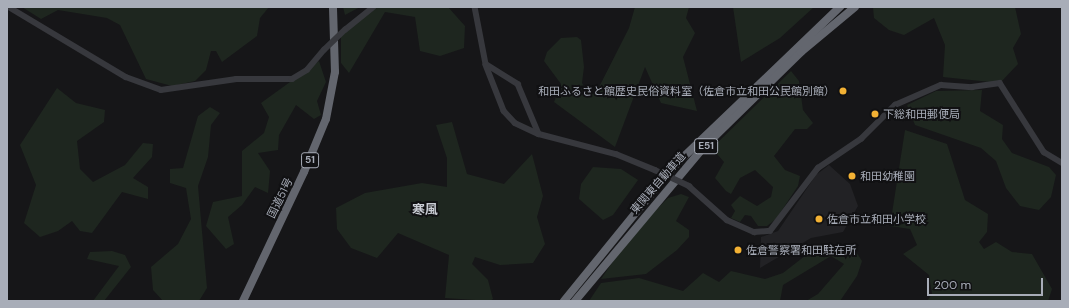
<!DOCTYPE html>
<meta charset="utf-8">
<style>
body{margin:0}
#map{position:relative;width:1069px;height:308px;overflow:hidden;background:#161618;font-family:"DM Sans","Noto Sans JP",sans-serif}
div>[style]{position:absolute}
.built>*{inset:0;background:#222225}
.green>*{inset:0;background:#1e261f}
.minor>*{height:5.5px;margin:-2.75px;padding:0 2.75px;transform-origin:2.75px;border-radius:2.75px;background:#37383d}
.highway>*{height:8px;margin:-4px;padding:0 4px;transform-origin:4px;border-radius:4px;background:#63666e}
.minor-bridge>*{height:5.5px;margin:-2.75px;padding:0 2.75px;transform-origin:2.75px;border-radius:2.75px;background:#37383d}
.dots>*{width:11px;height:11px;translate:-50% -50%;box-sizing:border-box;border:2px solid #111113;border-radius:50%}
span{translate:-50% -50%;white-space:nowrap;text-align:center;line-height:1.15;-webkit-text-stroke:4px #111113;paint-order:stroke}
.shield-label span{padding:1px 3px;background:#111113;border:1px solid;border-radius:3px;-webkit-text-stroke-width:0}
.shield-label{font-size:10px;color:#a8adb8;font-weight:700}
.poi-label{font-size:11px;color:#a8adb8}
.right{translate:-100% -50%;text-align:right}
.left{translate:0 -50%;text-align:left}
.street-label{font-size:11px;color:#a8adb8}
.quarter-label{font-size:13px;color:#c9ccd4;font-weight:700}
.frame{position:absolute;inset:0;border:8px solid #a8adb8;pointer-events:none}
.scale{position:absolute;left:927px;top:278px;width:116px;height:18px;box-sizing:border-box;border:2px solid #a8adb8;border-top:0;padding-left:5px;font-size:12px;line-height:14px;white-space:nowrap;color:#a8adb8;-webkit-text-stroke:3px #111113;paint-order:stroke}
</style>
<div id="map">
<div class="built">
<i style="clip-path:polygon(829px 165px,850px 184px,858px 206px,843px 232px,811px 238px,760px 268px,761px 237px,778px 231px,816px 175px)"></i>
</div>
<div class="green">
<i style="clip-path:polygon(22px 7px,269px 7px,260px 18px,257px 36px,222px 62px,216px 51px,211px 51px,206px 70px,195px 81px,172px 86px,146px 79px,120px 25px,107px 18px,58px 10px,41px 19px)"></i>
<i style="clip-path:polygon(343px 7px,360px 7px,345px 15px)"></i>
<i style="clip-path:polygon(377px 7px,448px 7px,465px 26px,464px 48px,440px 56px,420px 51px,415px 17px,385px 12px,349px 73px,341px 63px,341px 34px)"></i>
<i style="clip-path:polygon(635px 7px,689px 7px,686px 18px,695px 33px,683px 57px,697px 111px,661px 103px,645px 67px,615px 147px,554px 102px,561px 84px,544px 61px,547px 52px,561px 38px,577px 37px,581px 40px,584px 67px,582px 83px,588px 94px,596px 93px,629px 28px)"></i>
<i style="clip-path:polygon(733px 7px,814px 7px,780px 38px,741px 62px)"></i>
<i style="clip-path:polygon(873px 7px,1015px 7px,1021px 34px,1013px 48px,1018px 64px,1000px 83px,943px 77px,945px 45px,934px 18px,904px 35px,889px 30px,874px 18px)"></i>
<i style="clip-path:polygon(319px 61px,326px 82px,317px 101px,321px 115px,314px 119px,296px 105px,279px 135px,278px 150px,258px 153px,270px 171px,268px 193px,255px 187px,242px 205px,228px 217px,234px 244px,226px 249px,206px 226px,213px 202px,242px 196px,242px 151px,264px 133px,269px 117px,261px 103px)"></i>
<i style="clip-path:polygon(791px 71px,799px 81px,803px 110px,813px 123px,807px 129px,795px 129px,774px 156px,785px 170px,800px 176px,798px 186px,776px 219px,767px 226px,758px 226px,751px 216px,745px 215px,740px 222px,731px 218px,735px 211px,731px 205px,740px 196px,757px 206px,771px 197px,773px 187px,755px 170px,740px 178px,731px 194px,726px 191px,715px 178px,724px 162px,712px 148px)"></i>
<i style="clip-path:polygon(57px 88px,76px 103px,105px 110px,104px 122px,77px 141px,80px 169px,93px 182px,125px 165px,143px 143px,153px 144px,152px 157px,133px 178px,148px 187px,148px 199px,122px 192px,92px 233px,80px 231px,72px 221px,58px 231px,40px 237px,24px 223px,36px 185px,20px 145px)"></i>
<i style="clip-path:polygon(982px 90px,980px 111px,1003px 125px,1002px 139px,1012px 153px,1049px 167px,1056px 175px,1051px 197px,1039px 210px,1020px 206px,1006px 188px,996px 161px,981px 148px,915px 125px,907px 105px,936px 91px)"></i>
<i style="clip-path:polygon(210px 107px,220px 113px,211px 125px,208px 157px,198px 186px,207px 288px,199px 301px,163px 301px,153px 290px,151px 267px,178px 244px,191px 219px,186px 188px,170px 183px,170px 169px,183px 168px,198px 116px)"></i>
<i style="clip-path:polygon(452px 122px,467px 174px,504px 184px,532px 154px,543px 196px,537px 217px,545px 244px,533px 263px,500px 265px,475px 257px,472px 264px,488px 280px,493px 299px,490px 301px,445px 298px,449px 255px,398px 233px,377px 258px,351px 248px,337px 229px,336px 208px,365px 193px,422px 183px,447px 187px,447px 158px,436px 125px)"></i>
<i style="clip-path:polygon(905px 130px,947px 144px,965px 200px,988px 214px,987px 232px,979px 242px,984px 249px,996px 242px,1012px 252px,1032px 254px,1052px 289px,1048px 301px,927px 301px,932px 294px,929px 275px,903px 254px,917px 245px,910px 229px,890px 226px)"></i>
<i style="clip-path:polygon(593px 167px,621px 169px,638px 180px,613px 215px,603px 220px,579px 199px,581px 184px)"></i>
<i style="clip-path:polygon(681px 194px,689px 197px,676px 221px,689px 230px,689px 237px,677px 250px,646px 274px,601px 279px,627px 241px,658px 208px,668px 198px)"></i>
<i style="clip-path:polygon(851px 244px,862px 261px,857px 276px,840px 301px,806px 301px,818px 294px,844px 264px,831px 256px,783px 285px,780px 301px,589px 301px,601px 283px,639px 278px,683px 291px,703px 273px,719px 282px,731px 271px,765px 279px,783px 273px,810px 252px)"></i>
<i style="clip-path:polygon(112px 251px,125px 255px,131px 267px,104px 301px,93px 301px,119px 266px,87px 259px,90px 252px)"></i>
</div>
<div class="minor">
<i style="left:9px;top:7px;width:136px;rotate:30.9deg"></i>
<i style="left:126px;top:77px;width:37px;rotate:20deg"></i>
<i style="left:161px;top:90px;width:76px;rotate:-8.3deg"></i>
<i style="left:236px;top:79px;width:56px"></i>
<i style="left:292px;top:79px;width:17px;rotate:-31deg"></i>
<i style="left:307px;top:70px;width:26px;rotate:-50deg"></i>
<i style="left:475px;top:7px;width:58px;rotate:79.1deg"></i>
<i style="left:486px;top:64px;width:38px;rotate:32deg"></i>
<i style="left:518px;top:84px;width:54px;rotate:67.2deg"></i>
<i style="left:539px;top:134px;width:80px;rotate:14.6deg"></i>
<i style="left:616px;top:154px;width:42px;rotate:22.3deg"></i>
<i style="left:345px;top:30px;width:36px;rotate:-39deg"></i>
<i style="left:486px;top:65px;width:49px;rotate:68.6deg"></i>
<i style="left:504px;top:111px;width:16px;rotate:47deg"></i>
<i style="left:515px;top:123px;width:26px;rotate:25deg"></i>
<i style="left:689px;top:186px;width:51px;rotate:41.8deg"></i>
<i style="left:727px;top:220px;width:30px;rotate:24deg"></i>
<i style="left:754px;top:232px;width:16px;rotate:-4deg"></i>
<i style="left:770px;top:231px;width:79px;rotate:-52.7deg"></i>
<i style="left:818px;top:168px;width:52px;rotate:-34deg"></i>
<i style="left:861px;top:139px;width:48px;rotate:-45deg"></i>
<i style="left:895px;top:105px;width:50px;rotate:-23.5deg"></i>
<i style="left:941px;top:85px;width:31px;rotate:4deg"></i>
<i style="left:972px;top:87px;width:28px;rotate:-8deg"></i>
<i style="left:1000px;top:83px;width:82px;rotate:57.5deg"></i>
<i style="left:1044px;top:152px;width:21px;rotate:31deg"></i>
</div>
<div class="highway">
<i style="left:243px;top:301px;width:143px;rotate:-64.7deg"></i>
<i style="left:304px;top:172px;width:57px;rotate:-67.5deg"></i>
<i style="left:326px;top:119px;width:48px;rotate:-79.2deg"></i>
<i style="left:335px;top:72px;width:65px;rotate:-91.8deg"></i>
<i style="left:564px;top:301px;width:171px;rotate:-50.9deg"></i>
<i style="left:672px;top:168px;width:233px;rotate:-43.8deg"></i>
<i style="left:575px;top:301px;width:199px;rotate:-50.1deg"></i>
<i style="left:703px;top:148px;width:137px;rotate:-44.4deg"></i>
<i style="left:801px;top:52px;width:70px;rotate:-39.8deg"></i>
</div>
<div class="minor-bridge">
<i style="left:324px;top:50px;width:29px;rotate:-44deg"></i>
<i style="left:655px;top:170px;width:38px;rotate:25deg"></i>
</div>
<div class="dots">
<i style="left:843px;top:91px;background:#f2b134"></i>
<i style="left:875px;top:114px;background:#f2b134"></i>
<i style="left:852px;top:176px;background:#f2b134"></i>
<i style="left:819px;top:219px;background:#f2b134"></i>
<i style="left:738px;top:250px;background:#f2b134"></i>
</div>
<div class="shield-label">
<span style="left:706px;top:146px">E51</span>
<span style="left:310px;top:160px">51</span>
</div>
<div class="poi-label">
<span class="right" style="left:835px;top:91px">和田ふるさと館歴史民俗資料室（佐倉市立和田公民館別館）</span>
<span class="left" style="left:883px;top:114px">下総和田郵便局</span>
<span class="left" style="left:860px;top:176px">和田幼稚園</span>
<span class="left" style="left:827px;top:219px">佐倉市立和田小学校</span>
<span class="left" style="left:746px;top:250px">佐倉警察署和田駐在所</span>
</div>
<div class="street-label">
<span style="left:658px;top:183px;rotate:-49deg">東関東自動車道</span>
<span style="left:280px;top:198px;rotate:-64deg">国道51号</span>
</div>
<div class="quarter-label">
<span style="left:425px;top:210px">寒風</span>
</div>
<div class="frame"></div>
<div class="scale">200 m</div>
</div>
